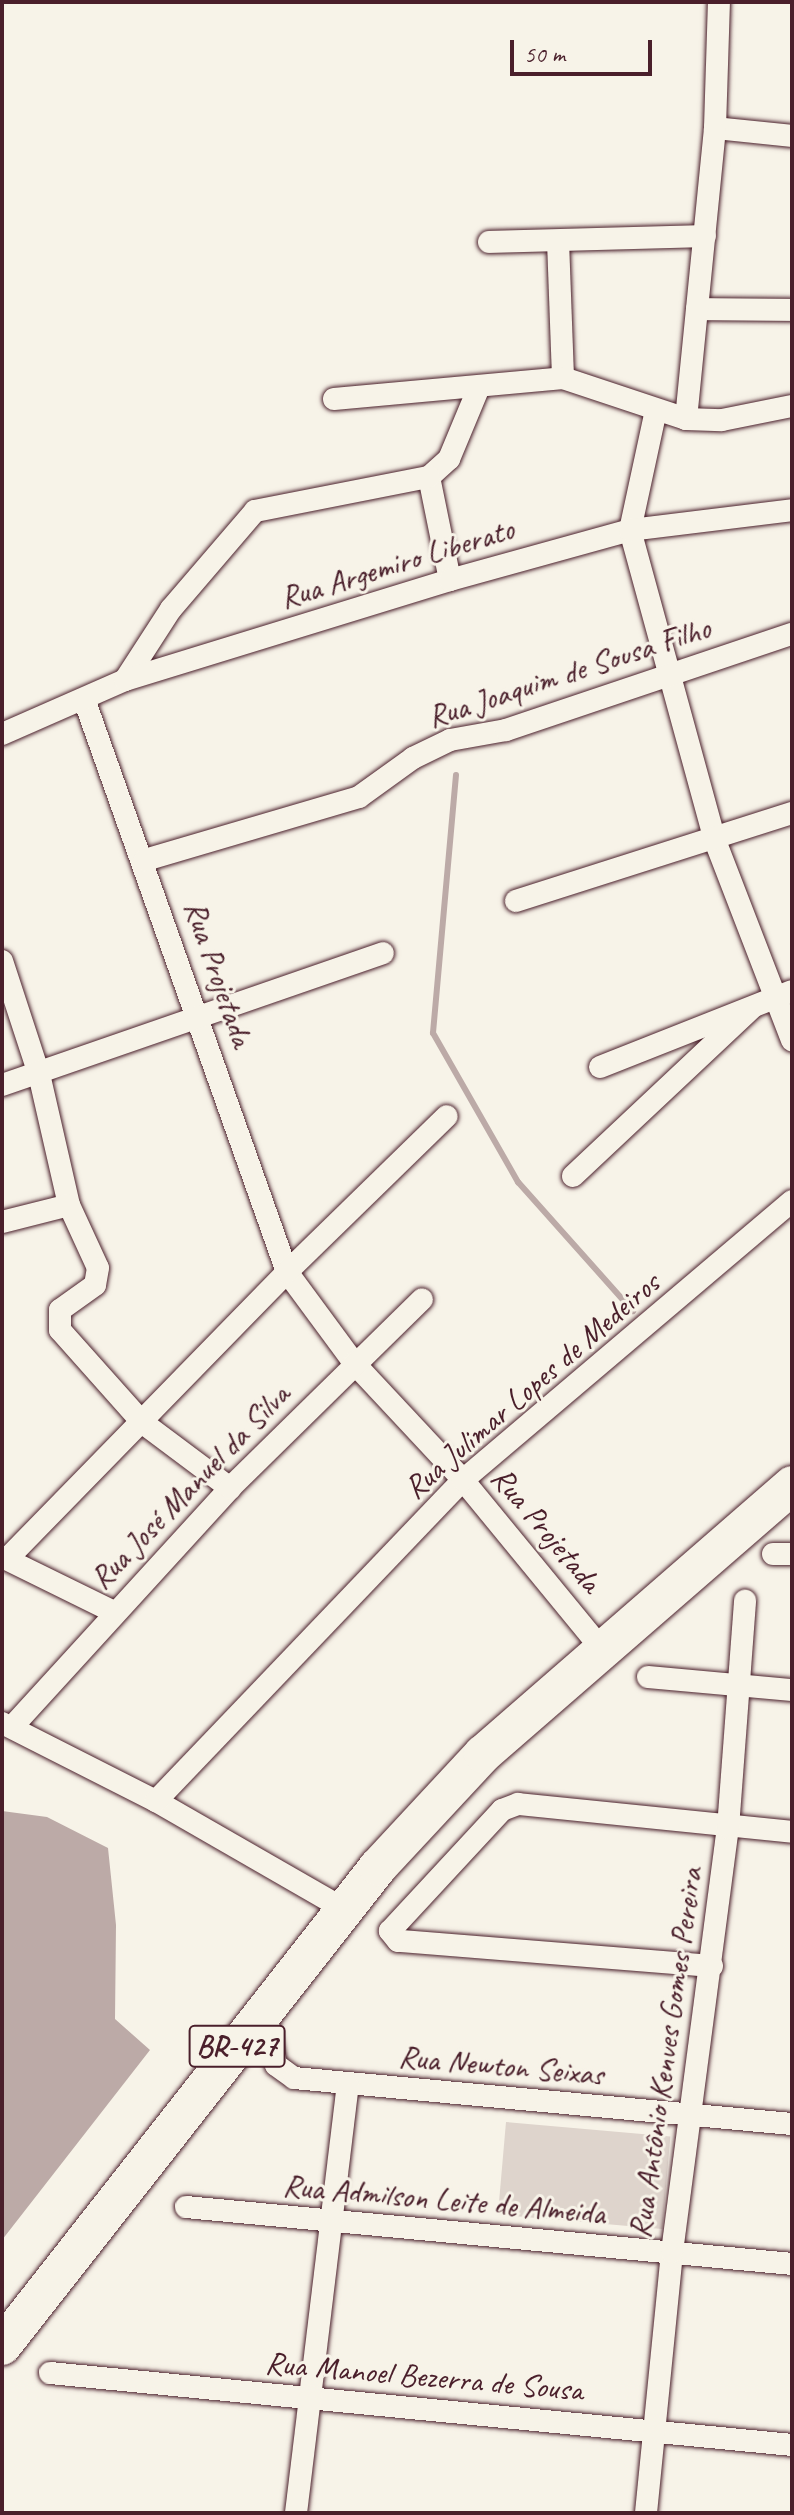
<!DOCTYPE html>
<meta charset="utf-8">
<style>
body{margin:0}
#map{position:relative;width:794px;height:2515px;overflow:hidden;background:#f7f3e8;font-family:Caveat,sans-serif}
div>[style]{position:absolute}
.green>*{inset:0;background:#ded4cc;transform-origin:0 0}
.water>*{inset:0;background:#bcaaa7}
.stream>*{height:6px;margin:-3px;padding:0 3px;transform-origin:3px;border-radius:3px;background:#bcaaa7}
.roads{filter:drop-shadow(0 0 2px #4a1f2b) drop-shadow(0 0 2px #4a1f2b)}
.minor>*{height:22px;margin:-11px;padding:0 11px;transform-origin:11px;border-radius:11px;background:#f7f3e8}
.trunk>*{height:38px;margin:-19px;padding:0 19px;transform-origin:19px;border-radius:19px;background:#f7f3e8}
span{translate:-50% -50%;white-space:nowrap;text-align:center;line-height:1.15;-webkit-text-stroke:6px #f7f3e8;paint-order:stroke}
.shield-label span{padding:2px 6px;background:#f7f3e8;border:2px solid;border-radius:6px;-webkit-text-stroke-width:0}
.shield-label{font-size:30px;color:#4a1f2b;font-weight:700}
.street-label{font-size:32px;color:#4a1f2b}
.frame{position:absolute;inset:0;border:4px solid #4a1f2b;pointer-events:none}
.scale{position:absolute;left:510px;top:40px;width:142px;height:36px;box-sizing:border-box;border:4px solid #4a1f2b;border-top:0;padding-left:10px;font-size:24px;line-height:28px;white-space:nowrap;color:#4a1f2b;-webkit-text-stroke:6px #f7f3e8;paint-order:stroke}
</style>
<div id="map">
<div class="green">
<i style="left:506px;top:2122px;width:165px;height:93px;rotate:5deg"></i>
</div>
<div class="water">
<i style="clip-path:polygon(2px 1811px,47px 1817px,108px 1848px,116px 1925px,115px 2019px,150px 2050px,2px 2240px)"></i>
</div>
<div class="stream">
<i style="left:456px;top:775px;width:259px;rotate:95.1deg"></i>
<i style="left:433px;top:1033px;width:172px;rotate:60.3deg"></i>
<i style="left:518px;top:1182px;width:173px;rotate:48.3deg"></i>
</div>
<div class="roads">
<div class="minor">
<i style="left:715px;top:128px;width:77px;rotate:5.9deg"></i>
<i style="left:558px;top:241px;width:137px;rotate:87.9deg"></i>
<i style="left:489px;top:242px;width:216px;rotate:-1.6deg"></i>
<i style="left:697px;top:309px;width:95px;rotate:0.6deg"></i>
<i style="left:334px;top:399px;width:230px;rotate:-5.2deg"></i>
<i style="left:563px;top:378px;width:130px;rotate:18.4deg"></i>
<i style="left:686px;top:419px;width:36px;rotate:2deg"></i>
<i style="left:722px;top:420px;width:71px;rotate:-11.3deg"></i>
<i style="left:656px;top:410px;width:123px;rotate:102.2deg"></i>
<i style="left:630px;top:530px;width:319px;rotate:74.7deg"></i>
<i style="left:714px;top:838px;width:217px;rotate:68.9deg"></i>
<i style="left:686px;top:419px;width:292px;rotate:-84.3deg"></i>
<i style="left:715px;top:128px;width:126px;rotate:-88.2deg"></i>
<i style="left:450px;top:580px;width:105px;rotate:-101.5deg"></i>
<i style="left:429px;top:477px;width:27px;rotate:-42deg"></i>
<i style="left:449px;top:459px;width:78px;rotate:-67.4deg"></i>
<i style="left:125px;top:680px;width:85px;rotate:-57.1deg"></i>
<i style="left:171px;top:609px;width:129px;rotate:-49.4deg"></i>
<i style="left:255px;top:511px;width:177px;rotate:-11.1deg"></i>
<i style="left:84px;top:699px;width:608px;rotate:70.49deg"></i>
<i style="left:287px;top:1272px;width:113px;rotate:53.6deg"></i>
<i style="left:354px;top:1363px;width:160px;rotate:47deg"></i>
<i style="left:463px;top:1480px;width:217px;rotate:50.6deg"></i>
<i style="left:2px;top:734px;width:134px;rotate:-23.7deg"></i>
<i style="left:125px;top:680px;width:340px;rotate:-17.1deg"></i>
<i style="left:450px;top:580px;width:187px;rotate:-15.5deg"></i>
<i style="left:630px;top:530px;width:163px;rotate:-7deg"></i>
<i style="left:145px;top:860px;width:223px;rotate:-16.4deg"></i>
<i style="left:359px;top:797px;width:67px;rotate:-35.8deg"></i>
<i style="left:413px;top:758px;width:41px;rotate:-25.9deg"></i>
<i style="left:450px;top:740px;width:57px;rotate:-10.1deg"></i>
<i style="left:506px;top:730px;width:302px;rotate:-18.6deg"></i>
<i style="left:516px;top:901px;width:290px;rotate:-17.7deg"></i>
<i style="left:2px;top:961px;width:119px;rotate:71.9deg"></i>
<i style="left:39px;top:1074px;width:134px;rotate:77.1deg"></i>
<i style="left:69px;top:1205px;width:69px;rotate:65.3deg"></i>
<i style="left:98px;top:1268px;width:17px;rotate:100deg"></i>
<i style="left:95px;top:1285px;width:43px;rotate:144.5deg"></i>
<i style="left:60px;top:1310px;width:20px;rotate:90deg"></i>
<i style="left:60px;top:1330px;width:125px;rotate:48.3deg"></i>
<i style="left:143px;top:1423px;width:109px;rotate:36.8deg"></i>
<i style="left:600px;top:1067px;width:206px;rotate:-21.6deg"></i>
<i style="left:2px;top:1085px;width:403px;rotate:-19.1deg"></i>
<i style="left:573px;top:1176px;width:245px;rotate:-43.2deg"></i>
<i style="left:2px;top:1222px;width:69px;rotate:-14.2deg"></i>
<i style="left:773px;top:1554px;width:19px"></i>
<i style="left:2px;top:1557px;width:125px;rotate:26.2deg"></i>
<i style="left:7px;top:1559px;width:401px;rotate:-45.7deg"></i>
<i style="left:287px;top:1272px;width:223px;rotate:-44.3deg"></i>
<i style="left:648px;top:1677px;width:145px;rotate:5.2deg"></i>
<i style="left:2px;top:1723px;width:173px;rotate:26.9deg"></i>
<i style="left:156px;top:1801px;width:217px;rotate:29.9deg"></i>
<i style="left:12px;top:1727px;width:323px;rotate:-47.6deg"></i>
<i style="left:230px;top:1488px;width:269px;rotate:-44.5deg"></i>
<i style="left:156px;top:1801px;width:444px;rotate:-46.3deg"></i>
<i style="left:463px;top:1480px;width:431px;rotate:-40.3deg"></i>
<i style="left:712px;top:1966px;width:315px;rotate:-175.4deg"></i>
<i style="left:398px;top:1941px;width:13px;rotate:-129deg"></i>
<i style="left:390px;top:1931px;width:165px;rotate:-47.2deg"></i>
<i style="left:502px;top:1810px;width:17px;rotate:-21deg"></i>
<i style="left:518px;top:1804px;width:275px;rotate:5.8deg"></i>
<i style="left:265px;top:2008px;width:58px;rotate:79.1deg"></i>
<i style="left:276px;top:2065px;width:22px;rotate:36deg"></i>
<i style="left:294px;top:2078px;width:500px;rotate:5.28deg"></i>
<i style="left:186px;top:2207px;width:609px;rotate:5.37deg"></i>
<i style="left:50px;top:2373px;width:745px;rotate:5.54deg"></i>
<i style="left:296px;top:2513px;width:431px;rotate:-83.1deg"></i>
<i style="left:646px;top:2513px;width:262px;rotate:-84.3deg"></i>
<i style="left:672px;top:2252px;width:428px;rotate:-82.5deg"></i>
<i style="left:728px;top:1828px;width:228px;rotate:-85.7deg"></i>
</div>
<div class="trunk">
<i style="left:2px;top:2346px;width:609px;rotate:-51.87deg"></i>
<i style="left:378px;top:1867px;width:154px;rotate:-47.1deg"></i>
<i style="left:483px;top:1754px;width:410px;rotate:-41deg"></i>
</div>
</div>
<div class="shield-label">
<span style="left:237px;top:2046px">BR-427</span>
</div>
<div class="street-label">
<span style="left:397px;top:564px;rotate:-17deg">Rua Argemiro Liberato</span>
<span style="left:569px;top:673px;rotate:-18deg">Rua Joaquim de Sousa Filho</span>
<span style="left:218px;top:974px;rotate:71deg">Rua Projetada</span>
<span style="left:532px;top:1386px;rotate:-41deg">Rua Julimar Lopes de Medeiros</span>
<span style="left:190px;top:1487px;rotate:-46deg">Rua José Manuel da Silva</span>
<span style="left:546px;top:1530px;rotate:50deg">Rua Projetada</span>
<span style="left:666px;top:2053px;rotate:-82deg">Rua Antônio Kenves Gomes Pereira</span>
<span style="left:501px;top:2066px;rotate:5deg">Rua Newton Seixas</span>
<span style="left:444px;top:2200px;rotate:5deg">Rua Admilson Leite de Almeida</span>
<span style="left:424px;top:2377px;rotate:5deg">Rua Manoel Bezerra de Sousa</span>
</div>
<div class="frame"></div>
<div class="scale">50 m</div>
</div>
